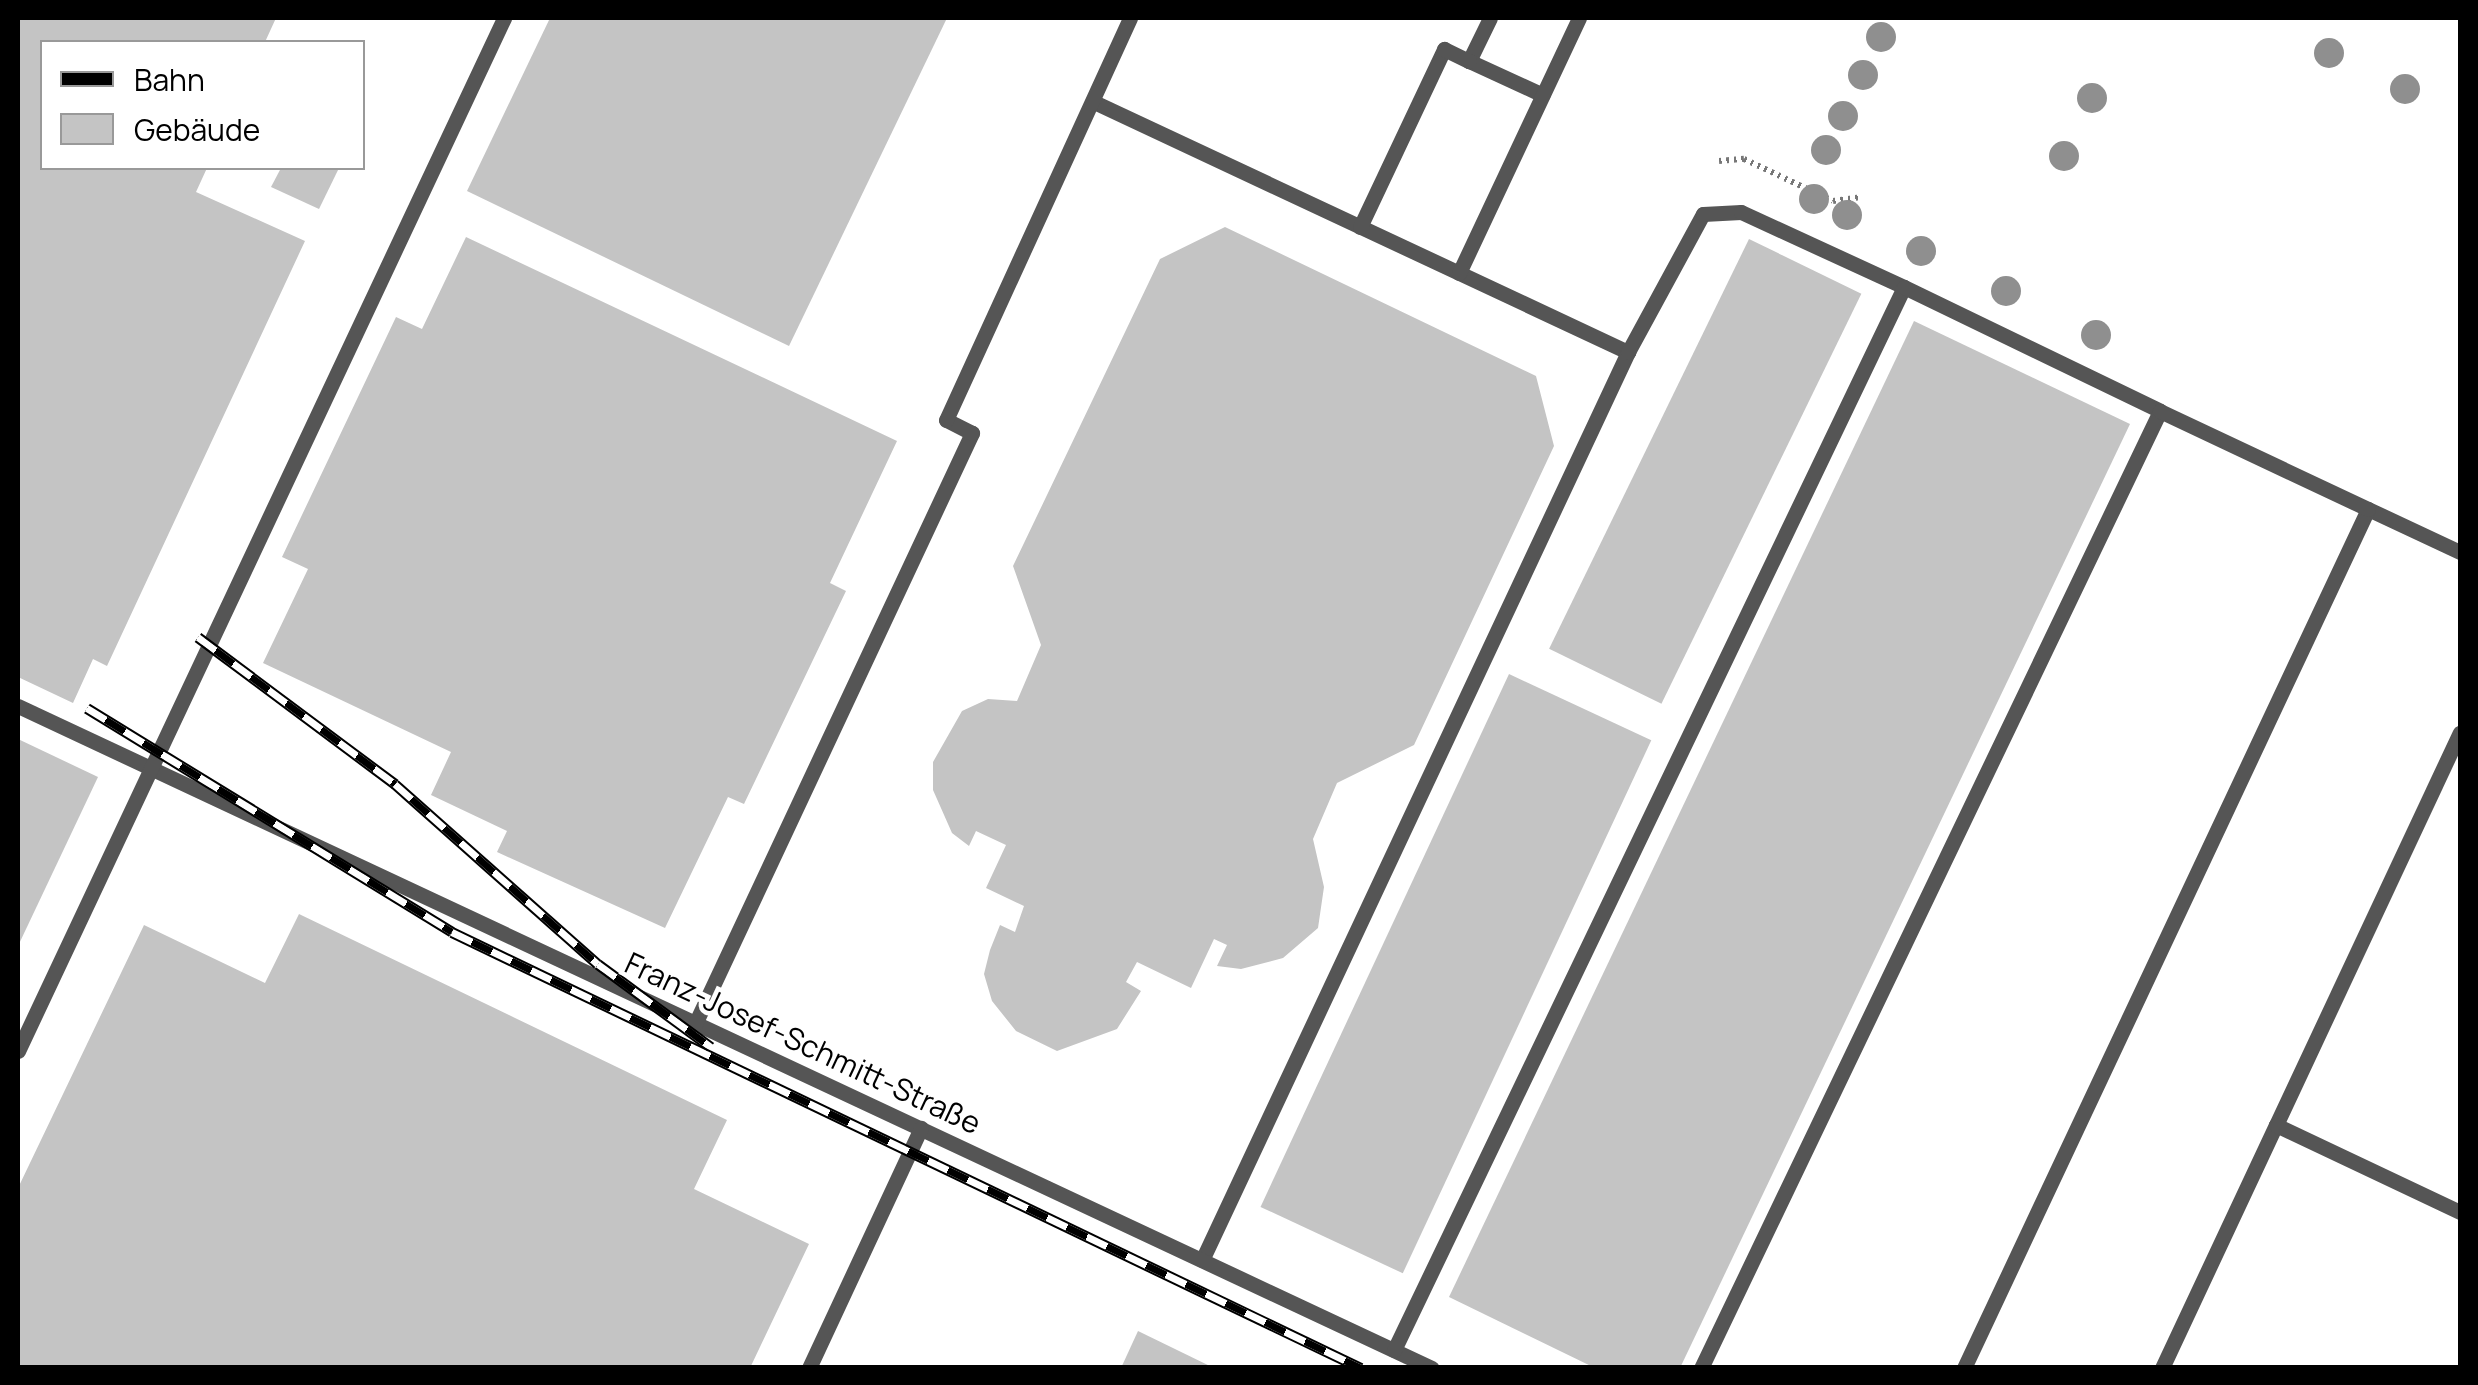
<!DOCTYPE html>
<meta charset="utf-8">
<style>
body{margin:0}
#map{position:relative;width:2478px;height:1385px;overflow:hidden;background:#fff;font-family:Manrope,sans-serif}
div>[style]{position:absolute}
.building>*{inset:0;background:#c4c4c4;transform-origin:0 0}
.path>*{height:6px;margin-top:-3px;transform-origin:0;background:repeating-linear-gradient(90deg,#777 0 2.5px,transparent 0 7.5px)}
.lane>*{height:15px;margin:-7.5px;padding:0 7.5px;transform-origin:7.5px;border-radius:7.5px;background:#555}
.rail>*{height:11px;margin-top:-5.5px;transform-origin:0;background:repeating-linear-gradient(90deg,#fff 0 22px,#000 0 44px);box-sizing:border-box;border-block:2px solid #000}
.trees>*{width:30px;height:30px;margin:-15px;border-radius:50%;background:#8f8f8f}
span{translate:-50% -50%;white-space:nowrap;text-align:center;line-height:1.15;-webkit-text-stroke:9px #fff;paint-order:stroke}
.street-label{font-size:30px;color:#000}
.frame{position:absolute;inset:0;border:20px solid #000;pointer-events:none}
.legend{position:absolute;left:40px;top:40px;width:325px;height:130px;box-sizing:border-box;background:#fff;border:2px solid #999;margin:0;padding:12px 18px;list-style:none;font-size:30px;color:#000}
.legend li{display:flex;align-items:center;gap:20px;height:50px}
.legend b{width:50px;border:2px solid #999}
</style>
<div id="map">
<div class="building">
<i style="clip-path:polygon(18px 18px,276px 18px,265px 42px,42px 42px,42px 168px,207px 168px,196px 192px,305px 241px,107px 666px,93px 659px,73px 703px,18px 677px)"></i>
<i style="clip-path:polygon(550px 18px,947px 18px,789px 346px,467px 191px)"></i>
<i style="clip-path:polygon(281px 168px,339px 168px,319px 209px,271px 187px)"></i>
<i style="clip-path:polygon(1225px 227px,1536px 376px,1554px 446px,1414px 745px,1337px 783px,1313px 839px,1324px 887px,1318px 928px,1283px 958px,1241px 969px,1217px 966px,1227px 945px,1214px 939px,1191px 988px,1137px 962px,1126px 982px,1141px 991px,1117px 1029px,1057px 1051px,1016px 1031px,992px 1001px,984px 974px,990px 950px,1000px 925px,1015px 932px,1024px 906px,986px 888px,1006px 845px,976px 831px,969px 846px,952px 833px,933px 790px,933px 762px,962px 711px,988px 699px,1017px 701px,1041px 645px,1013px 566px,1160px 259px)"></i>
<i style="clip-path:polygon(466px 237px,897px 441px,830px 583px,846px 591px,744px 804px,728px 797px,665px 928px,497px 852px,507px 831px,431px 795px,451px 752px,263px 663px,308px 569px,282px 557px,396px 317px,422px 329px)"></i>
<i style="left:1749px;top:239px;width:125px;height:456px;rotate:26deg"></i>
<i style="clip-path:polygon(1914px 321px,2130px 424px,1680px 1368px,1595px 1368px,1449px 1297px)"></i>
<i style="left:1509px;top:674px;width:157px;height:588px;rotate:25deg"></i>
<i style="clip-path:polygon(18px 739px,98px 777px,18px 946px)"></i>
<i style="clip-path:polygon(299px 914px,727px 1120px,694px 1189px,809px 1244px,750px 1368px,18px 1368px,18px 1188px,144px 925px,265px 983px)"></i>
<i style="clip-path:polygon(1138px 1331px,1214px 1368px,1121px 1368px)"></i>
</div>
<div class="path">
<i style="left:1719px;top:161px;width:25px;rotate:-5deg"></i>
<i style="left:1744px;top:159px;width:98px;rotate:25.3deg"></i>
<i style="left:1833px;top:201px;width:28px;rotate:-8deg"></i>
</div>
<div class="lane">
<i style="left:1490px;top:18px;width:48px;rotate:116deg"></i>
<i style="left:1469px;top:61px;width:81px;rotate:24.7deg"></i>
<i style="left:1094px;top:102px;width:590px;rotate:25.09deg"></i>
<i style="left:1628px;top:352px;width:1003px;rotate:115.13deg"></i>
<i style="left:1360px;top:227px;width:197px;rotate:-64.7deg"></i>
<i style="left:1444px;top:49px;width:28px;rotate:26deg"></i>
<i style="left:1459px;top:273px;width:282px;rotate:-64.8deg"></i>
<i style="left:1628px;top:352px;width:157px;rotate:-61.5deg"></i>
<i style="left:1703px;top:214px;width:38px;rotate:-3deg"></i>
<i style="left:1741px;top:212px;width:179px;rotate:24.7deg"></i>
<i style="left:2368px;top:509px;width:102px;rotate:25.1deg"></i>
<i style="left:18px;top:706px;width:1561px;rotate:25.09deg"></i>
<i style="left:695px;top:1024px;width:653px;rotate:-64.89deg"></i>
<i style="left:972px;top:433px;width:29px;rotate:-153deg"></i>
<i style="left:946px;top:420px;width:442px;rotate:-65.4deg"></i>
<i style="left:18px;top:1051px;width:1142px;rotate:-64.8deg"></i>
<i style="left:2276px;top:1125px;width:433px;rotate:-64.9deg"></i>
<i style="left:1394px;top:1350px;width:1179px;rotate:-64.37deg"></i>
<i style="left:1904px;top:287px;width:284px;rotate:25.8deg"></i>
<i style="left:2160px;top:411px;width:1061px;rotate:115.62deg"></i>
<i style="left:809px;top:1368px;width:265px;rotate:-65deg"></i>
<i style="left:1964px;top:1368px;width:949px;rotate:-64.81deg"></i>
<i style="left:2368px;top:509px;width:230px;rotate:-154.8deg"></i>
<i style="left:2162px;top:1368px;width:268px;rotate:-64.9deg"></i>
<i style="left:2276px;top:1125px;width:204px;rotate:25.3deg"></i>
</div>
<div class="rail">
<i style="left:198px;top:637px;width:246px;rotate:36.7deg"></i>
<i style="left:395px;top:784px;width:271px;rotate:41.6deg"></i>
<i style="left:598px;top:964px;width:140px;rotate:36.3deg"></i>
<i style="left:87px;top:708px;width:428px;rotate:31.5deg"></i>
<i style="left:452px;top:932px;width:1008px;rotate:25.62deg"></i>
</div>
<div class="trees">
<i style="left:1881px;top:37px"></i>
<i style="left:2329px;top:53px"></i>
<i style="left:1863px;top:75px"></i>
<i style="left:2405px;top:89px"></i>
<i style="left:2092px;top:98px"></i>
<i style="left:1843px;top:116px"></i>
<i style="left:1826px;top:150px"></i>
<i style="left:2064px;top:156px"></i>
<i style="left:1814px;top:199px"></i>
<i style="left:1847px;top:215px"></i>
<i style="left:1921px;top:251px"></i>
<i style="left:2006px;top:291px"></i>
<i style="left:2096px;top:335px"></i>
</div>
<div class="street-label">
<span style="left:803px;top:1043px;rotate:25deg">Franz-Josef-Schmitt-Straße</span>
</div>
<div class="frame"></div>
<ul class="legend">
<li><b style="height:12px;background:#000"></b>Bahn</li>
<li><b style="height:28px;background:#c4c4c4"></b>Gebäude</li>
</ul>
</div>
